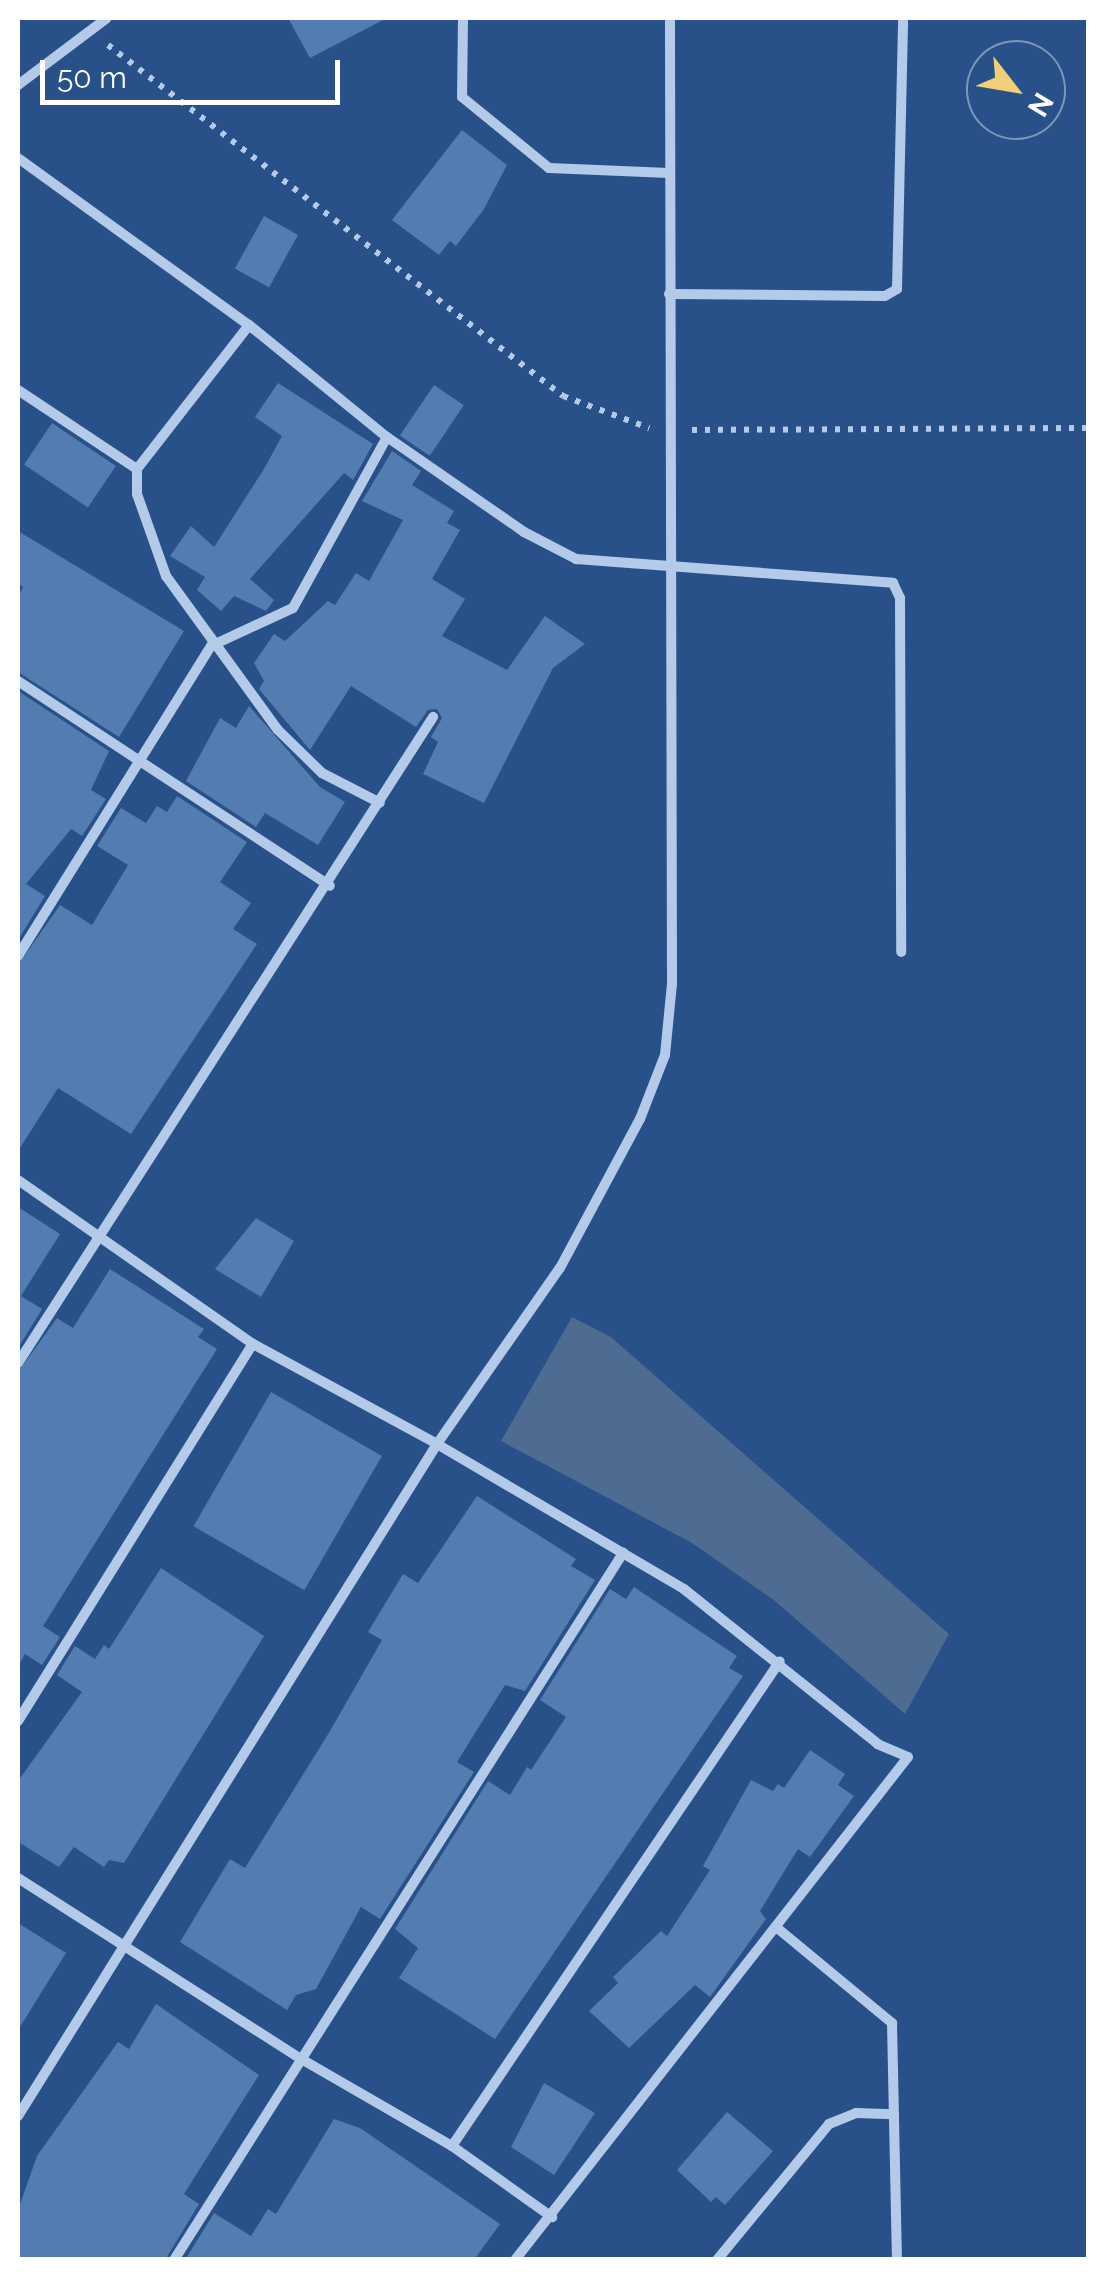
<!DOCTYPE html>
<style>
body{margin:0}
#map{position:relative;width:1106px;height:2277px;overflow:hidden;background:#275188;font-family:Raleway,sans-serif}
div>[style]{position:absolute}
.water>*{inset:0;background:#4e6b92}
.building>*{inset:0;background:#537db1;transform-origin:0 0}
.path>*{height:6px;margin-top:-3px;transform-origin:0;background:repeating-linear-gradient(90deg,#b3cbe9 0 5px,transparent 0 13px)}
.minor>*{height:10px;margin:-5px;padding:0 5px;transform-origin:5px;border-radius:5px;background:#b3cbe9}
span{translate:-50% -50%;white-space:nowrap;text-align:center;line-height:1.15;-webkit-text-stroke:8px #275188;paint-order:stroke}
.frame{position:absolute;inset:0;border:20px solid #fff;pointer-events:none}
.north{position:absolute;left:966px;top:40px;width:100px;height:100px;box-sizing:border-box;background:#275188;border:2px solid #7d97b8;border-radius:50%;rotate:121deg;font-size:28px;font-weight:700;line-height:40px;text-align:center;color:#fff}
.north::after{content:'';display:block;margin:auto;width:35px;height:45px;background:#f1cf78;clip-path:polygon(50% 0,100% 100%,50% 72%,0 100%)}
.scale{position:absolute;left:40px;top:60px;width:300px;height:45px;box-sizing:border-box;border:5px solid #fff;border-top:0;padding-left:12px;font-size:30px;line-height:35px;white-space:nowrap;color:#fff;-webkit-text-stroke:8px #275188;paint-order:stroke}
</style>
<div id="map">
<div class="water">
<i style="clip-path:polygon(572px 1317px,611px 1337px,949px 1634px,905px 1714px,775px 1601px,692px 1543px,501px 1441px)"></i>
</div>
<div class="building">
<i style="clip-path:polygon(288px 18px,387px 18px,310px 58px)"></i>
<i style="clip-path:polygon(462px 130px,507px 165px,484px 209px,456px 246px,450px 241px,439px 255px,392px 220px)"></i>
<i style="left:264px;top:216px;width:39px;height:60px;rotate:29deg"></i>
<i style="clip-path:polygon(278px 383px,373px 444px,353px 480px,344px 473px,250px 579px,274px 600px,266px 611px,234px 596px,221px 611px,197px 590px,205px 577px,170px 556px,191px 526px,214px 547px,264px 469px,282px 436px,255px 417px)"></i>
<i style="left:434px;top:385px;width:36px;height:61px;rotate:34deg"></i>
<i style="left:52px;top:423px;width:77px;height:50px;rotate:34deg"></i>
<i style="clip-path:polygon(392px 451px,421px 471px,412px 485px,454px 511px,447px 523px,460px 530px,432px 579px,465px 599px,442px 636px,507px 670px,545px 616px,585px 644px,553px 668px,484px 803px,423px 774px,438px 742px,431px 737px,442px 718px,437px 709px,428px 710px,416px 727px,351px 686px,310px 750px,259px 689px,264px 681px,254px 663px,274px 634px,285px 641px,328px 601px,335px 605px,356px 573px,369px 581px,403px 520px,362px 501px)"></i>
<i style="clip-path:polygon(18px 531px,184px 631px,119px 737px,18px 672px,18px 597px,23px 587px,18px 584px)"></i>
<i style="clip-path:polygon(18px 691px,109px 751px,91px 790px,106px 799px,82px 836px,71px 829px,26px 884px,45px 896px,18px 940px)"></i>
<i style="clip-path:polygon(249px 706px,320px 787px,345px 802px,318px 845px,265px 813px,256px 827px,186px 781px,220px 718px,236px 728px)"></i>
<i style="clip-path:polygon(177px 796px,247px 842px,220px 882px,251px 903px,233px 929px,257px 944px,131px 1134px,58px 1088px,18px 1151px,18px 965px,60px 905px,92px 925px,128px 865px,97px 846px,121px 808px,146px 823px,157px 806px,167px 812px)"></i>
<i style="clip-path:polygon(18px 1207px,60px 1234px,21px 1296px,42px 1309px,18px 1348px)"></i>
<i style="clip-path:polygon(256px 1218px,294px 1241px,261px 1297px,215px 1269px)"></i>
<i style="clip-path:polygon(110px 1269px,204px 1329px,198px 1337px,217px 1349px,43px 1626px,60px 1637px,42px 1665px,25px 1654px,18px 1666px,18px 1372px,57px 1318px,73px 1328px)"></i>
<i style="left:271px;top:1392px;width:128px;height:155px;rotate:30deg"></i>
<i style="clip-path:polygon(477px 1496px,576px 1559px,571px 1566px,595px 1580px,525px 1691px,505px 1685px,457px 1762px,474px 1772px,380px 1919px,361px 1907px,316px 1989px,296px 1995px,287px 2010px,180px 1942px,230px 1859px,245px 1868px,330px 1731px,382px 1640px,368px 1632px,403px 1574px,418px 1583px)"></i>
<i style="clip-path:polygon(161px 1568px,264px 1636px,124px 1863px,109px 1860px,104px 1867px,74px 1847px,59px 1867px,18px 1842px,18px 1781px,82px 1692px,57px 1675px,75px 1646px,95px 1659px,104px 1645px,109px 1649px)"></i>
<i style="clip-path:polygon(634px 1587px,737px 1656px,729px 1668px,743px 1676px,495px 2039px,399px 1978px,418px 1948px,395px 1929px,488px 1781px,510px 1795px,527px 1767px,531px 1770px,566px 1717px,540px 1700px,610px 1589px,626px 1599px)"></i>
<i style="clip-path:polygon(810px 1750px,845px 1774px,838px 1785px,854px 1796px,810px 1857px,798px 1849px,760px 1911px,766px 1919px,710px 1997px,695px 1985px,629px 2048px,589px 2011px,618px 1983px,613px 1977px,661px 1931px,667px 1936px,710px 1870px,703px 1866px,751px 1780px,773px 1791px,778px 1784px,784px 1788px)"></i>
<i style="clip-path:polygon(18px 1923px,66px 1953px,18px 2030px)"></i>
<i style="clip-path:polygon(156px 2004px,259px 2075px,184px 2194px,199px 2204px,165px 2260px,18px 2260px,19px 2207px,37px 2156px,118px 2042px,129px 2049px)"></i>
<i style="clip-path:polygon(544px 2083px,595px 2113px,554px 2175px,511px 2147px)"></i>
<i style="clip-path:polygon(727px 2112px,773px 2151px,725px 2205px,716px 2197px,711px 2202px,677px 2170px)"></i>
<i style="clip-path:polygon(334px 2119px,360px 2128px,500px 2224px,474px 2260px,185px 2260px,214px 2213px,251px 2236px,268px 2209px,276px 2214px)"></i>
</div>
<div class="path">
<i style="left:108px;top:45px;width:575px;rotate:37.65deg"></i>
<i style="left:563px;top:396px;width:92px;rotate:20.4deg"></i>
<i style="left:692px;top:430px;width:396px;rotate:-0.3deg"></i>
</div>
<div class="minor">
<i style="left:463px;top:18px;width:79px;rotate:90.7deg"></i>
<i style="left:462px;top:97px;width:112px;rotate:39.2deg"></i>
<i style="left:549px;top:168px;width:120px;rotate:2.4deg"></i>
<i style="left:18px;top:85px;width:111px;rotate:-37deg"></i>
<i style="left:18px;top:158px;width:285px;rotate:35.9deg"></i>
<i style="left:249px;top:325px;width:178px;rotate:39.1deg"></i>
<i style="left:387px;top:437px;width:167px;rotate:34.7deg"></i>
<i style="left:524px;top:532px;width:59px;rotate:27.4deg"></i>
<i style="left:576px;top:559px;width:318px;rotate:4.3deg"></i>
<i style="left:893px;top:583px;width:17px;rotate:65deg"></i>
<i style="left:900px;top:598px;width:354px;rotate:89.8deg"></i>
<i style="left:669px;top:294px;width:216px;rotate:0.5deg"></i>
<i style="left:885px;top:296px;width:14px;rotate:-30deg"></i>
<i style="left:897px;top:289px;width:271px;rotate:-88.7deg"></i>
<i style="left:18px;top:390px;width:143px;rotate:33.6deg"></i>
<i style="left:137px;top:469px;width:25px;rotate:90deg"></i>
<i style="left:137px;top:494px;width:87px;rotate:70.5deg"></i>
<i style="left:166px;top:576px;width:190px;rotate:54deg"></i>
<i style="left:278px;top:730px;width:62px;rotate:44.3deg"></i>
<i style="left:322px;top:773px;width:65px;rotate:27.3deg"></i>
<i style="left:137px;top:469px;width:182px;rotate:-52.1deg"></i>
<i style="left:18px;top:681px;width:373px;rotate:33.3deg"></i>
<i style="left:18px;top:956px;width:365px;rotate:-58.1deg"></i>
<i style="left:211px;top:646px;width:90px;rotate:-24.9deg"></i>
<i style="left:293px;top:608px;width:195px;rotate:-61.2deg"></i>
<i style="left:18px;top:1180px;width:287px;rotate:34.9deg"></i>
<i style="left:253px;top:1344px;width:209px;rotate:28.5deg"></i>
<i style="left:437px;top:1444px;width:792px;rotate:121.94deg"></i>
<i style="left:18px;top:1363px;width:768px;rotate:-57.28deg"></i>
<i style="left:18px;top:1721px;width:444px;rotate:-58.1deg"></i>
<i style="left:18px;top:1878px;width:338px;rotate:32.6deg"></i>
<i style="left:303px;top:2060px;width:172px;rotate:30deg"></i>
<i style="left:452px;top:2146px;width:123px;rotate:35.4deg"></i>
<i style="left:776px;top:1927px;width:151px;rotate:39.6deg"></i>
<i style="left:892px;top:2023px;width:237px;rotate:88.8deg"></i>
<i style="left:452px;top:2146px;width:585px;rotate:-55.93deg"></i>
<i style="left:174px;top:2260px;width:838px;rotate:-57.58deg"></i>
<i style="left:515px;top:2260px;width:638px;rotate:-52deg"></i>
<i style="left:908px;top:1757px;width:33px;rotate:-157deg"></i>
<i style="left:878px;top:1744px;width:248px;rotate:-141.4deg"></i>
<i style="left:684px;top:1589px;width:286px;rotate:-149.6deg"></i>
<i style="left:437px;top:1444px;width:215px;rotate:-55.1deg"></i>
<i style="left:560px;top:1268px;width:169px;rotate:-61.8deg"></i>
<i style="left:640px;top:1119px;width:69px;rotate:-68.7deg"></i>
<i style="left:665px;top:1055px;width:71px;rotate:-84.4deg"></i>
<i style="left:672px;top:984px;width:966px;rotate:-90.12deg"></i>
<i style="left:717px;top:2260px;width:176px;rotate:-50.5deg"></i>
<i style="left:829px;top:2124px;width:29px;rotate:-22deg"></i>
<i style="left:856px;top:2113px;width:38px;rotate:2deg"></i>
</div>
<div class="frame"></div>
<div class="north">N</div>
<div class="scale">50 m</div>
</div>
